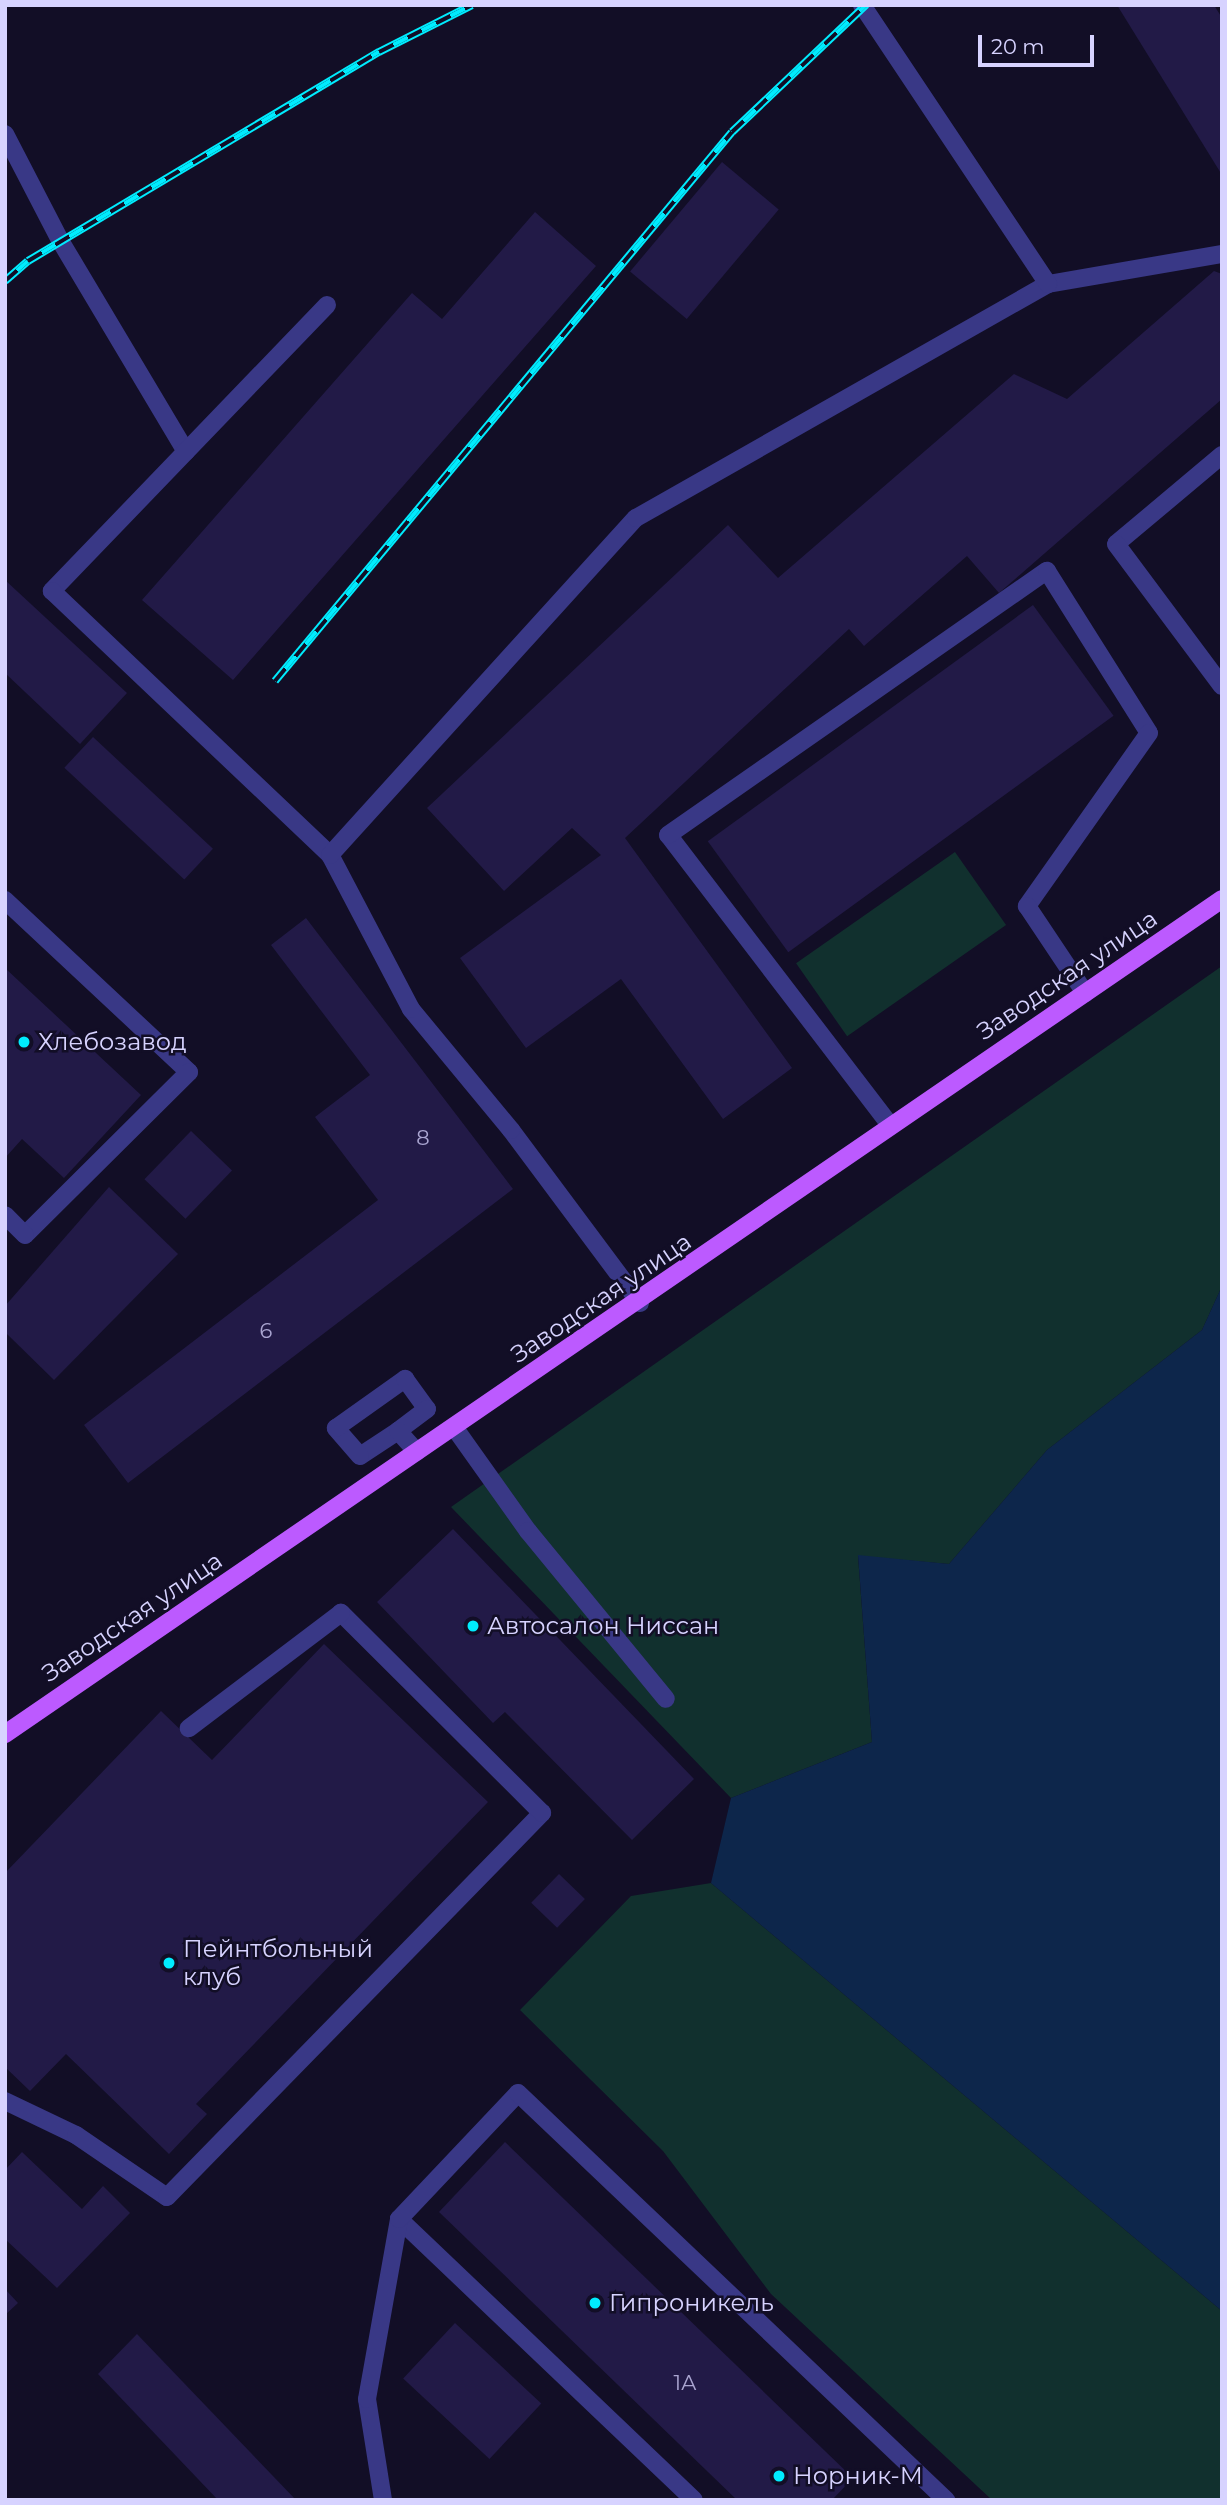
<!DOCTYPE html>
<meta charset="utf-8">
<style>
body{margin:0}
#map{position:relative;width:1227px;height:2505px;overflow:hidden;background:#120e26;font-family:Montserrat,sans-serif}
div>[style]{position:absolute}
.green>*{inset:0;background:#11302e;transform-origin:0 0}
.water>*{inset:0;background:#0d264b}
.building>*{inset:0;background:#221a47;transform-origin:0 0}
.lane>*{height:18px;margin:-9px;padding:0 9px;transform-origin:9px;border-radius:9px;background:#393886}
.primary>*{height:18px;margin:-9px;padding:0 9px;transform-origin:9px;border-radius:9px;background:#bc5aff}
.rail>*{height:8px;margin-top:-4px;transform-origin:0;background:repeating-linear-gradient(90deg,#120e26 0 16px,#00ecfe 0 32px);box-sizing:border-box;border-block:2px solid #00ecfe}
.dots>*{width:19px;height:19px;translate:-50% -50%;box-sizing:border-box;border:4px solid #120e26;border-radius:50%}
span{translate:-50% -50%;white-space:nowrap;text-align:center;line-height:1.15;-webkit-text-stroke:5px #120e26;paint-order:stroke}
.number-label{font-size:21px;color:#aaa5d1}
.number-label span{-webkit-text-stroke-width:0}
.street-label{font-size:24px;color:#d7d3ff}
.poi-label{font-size:24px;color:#d7d3ff}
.left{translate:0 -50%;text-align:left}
.frame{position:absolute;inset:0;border:7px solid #d7d3ff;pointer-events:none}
.scale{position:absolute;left:978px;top:35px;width:116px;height:32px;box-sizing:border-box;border:4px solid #d7d3ff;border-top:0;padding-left:9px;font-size:21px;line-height:24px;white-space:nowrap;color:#d7d3ff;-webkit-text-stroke:5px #120e26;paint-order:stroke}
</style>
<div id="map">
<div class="green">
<i style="left:955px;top:852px;width:89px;height:194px;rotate:55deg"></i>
<i style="clip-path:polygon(1222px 966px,1222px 1286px,1202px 1330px,1047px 1450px,949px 1564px,858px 1556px,872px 1742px,731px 1798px,451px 1507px)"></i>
<i style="clip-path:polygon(711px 1883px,1222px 2311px,1222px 2500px,992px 2500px,771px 2294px,663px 2151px,520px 2010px,631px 1896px)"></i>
</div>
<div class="water">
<i style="clip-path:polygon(1222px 1286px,1222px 2311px,711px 1883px,731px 1798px,872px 1742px,858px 1555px,949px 1564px,1047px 1450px,1202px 1330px)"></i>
</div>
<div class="building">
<i style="clip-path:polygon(1117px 5px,1214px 5px,1222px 18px,1222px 175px)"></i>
<i style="left:722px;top:162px;width:74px;height:143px;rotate:40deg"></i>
<i style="clip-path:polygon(535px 212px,596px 266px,233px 680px,142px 600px,412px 293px,442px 319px)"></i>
<i style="clip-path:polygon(1214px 271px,1222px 274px,1222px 399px,999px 593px,967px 556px,864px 646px,849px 629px,625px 838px,792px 1068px,723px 1119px,621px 979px,526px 1048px,460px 958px,601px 855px,572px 828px,504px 891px,427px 808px,728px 525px,778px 578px,1014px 374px,1067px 399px)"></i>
<i style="clip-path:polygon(5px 580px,127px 693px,80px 744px,5px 673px)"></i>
<i style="left:1033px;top:605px;width:137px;height:402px;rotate:54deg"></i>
<i style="left:93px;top:737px;width:164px;height:42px;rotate:43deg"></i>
<i style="clip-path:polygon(306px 918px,513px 1189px,128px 1483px,84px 1425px,378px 1200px,315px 1117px,370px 1075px,271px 945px)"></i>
<i style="clip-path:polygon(5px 968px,141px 1095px,64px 1178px,22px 1139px,5px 1158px)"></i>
<i style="left:191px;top:1131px;width:57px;height:67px;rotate:44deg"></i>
<i style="clip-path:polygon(109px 1187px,178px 1254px,54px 1380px,7px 1334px,5px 1306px)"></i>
<i style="clip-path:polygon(453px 1529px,694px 1779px,632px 1840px,505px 1712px,493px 1723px,377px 1602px)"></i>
<i style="clip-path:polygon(324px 1644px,488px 1802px,196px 2104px,207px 2114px,169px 2154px,66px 2054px,30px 2091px,5px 2067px,5px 1873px,161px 1711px,212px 1760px)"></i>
<i style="left:559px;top:1874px;width:36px;height:40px;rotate:44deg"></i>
<i style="clip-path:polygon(505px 2142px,853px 2478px,832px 2500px,737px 2500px,439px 2212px)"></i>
<i style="clip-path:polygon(22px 2152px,82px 2209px,103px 2186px,130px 2213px,57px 2288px,5px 2239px,5px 2170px)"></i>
<i style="clip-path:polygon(5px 2289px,18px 2303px,5px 2315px)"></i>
<i style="left:455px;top:2323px;width:118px;height:76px;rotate:43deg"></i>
<i style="clip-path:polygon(137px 2334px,296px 2500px,218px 2500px,98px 2374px)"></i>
</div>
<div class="lane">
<i style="left:5px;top:134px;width:122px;rotate:62.6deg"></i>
<i style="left:61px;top:242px;width:244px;rotate:59.2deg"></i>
<i style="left:1048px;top:284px;width:177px;rotate:-9.8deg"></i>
<i style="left:327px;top:305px;width:397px;rotate:133.9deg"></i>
<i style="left:52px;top:591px;width:383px;rotate:43.5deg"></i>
<i style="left:1222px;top:455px;width:138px;rotate:140deg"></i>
<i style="left:1116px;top:544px;width:177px;rotate:53.3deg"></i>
<i style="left:5px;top:900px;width:252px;rotate:43.1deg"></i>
<i style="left:189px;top:1072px;width:231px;rotate:135.2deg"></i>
<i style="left:25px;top:1235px;width:28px;rotate:-135deg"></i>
<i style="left:890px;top:1125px;width:365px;rotate:-127.4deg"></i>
<i style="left:668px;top:835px;width:462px;rotate:-34.9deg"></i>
<i style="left:1047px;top:571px;width:191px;rotate:57.8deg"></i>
<i style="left:1149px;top:733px;width:212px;rotate:125.2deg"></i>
<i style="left:1027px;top:906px;width:105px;rotate:56.3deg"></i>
<i style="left:640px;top:1303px;width:216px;rotate:-126.7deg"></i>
<i style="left:511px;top:1130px;width:157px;rotate:-129.6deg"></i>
<i style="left:411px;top:1009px;width:174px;rotate:-117.7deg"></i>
<i style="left:330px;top:855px;width:455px;rotate:-47.8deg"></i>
<i style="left:636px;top:518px;width:474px;rotate:-29.6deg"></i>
<i style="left:1048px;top:284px;width:335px;rotate:-123.7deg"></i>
<i style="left:454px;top:1427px;width:128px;rotate:54.6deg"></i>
<i style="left:528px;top:1531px;width:217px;rotate:50.6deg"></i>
<i style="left:398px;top:1431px;width:45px;rotate:146.7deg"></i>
<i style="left:360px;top:1456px;width:37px;rotate:-131deg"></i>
<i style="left:336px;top:1428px;width:85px;rotate:-35.4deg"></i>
<i style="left:405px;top:1379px;width:37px;rotate:54deg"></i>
<i style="left:427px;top:1409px;width:36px;rotate:143deg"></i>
<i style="left:398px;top:1431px;width:28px;rotate:48deg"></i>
<i style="left:5px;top:2101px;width:79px;rotate:25.6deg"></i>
<i style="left:76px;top:2135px;width:110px;rotate:34.3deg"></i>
<i style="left:167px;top:2197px;width:537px;rotate:-45.68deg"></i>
<i style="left:542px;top:1813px;width:284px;rotate:-135.1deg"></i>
<i style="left:341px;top:1613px;width:191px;rotate:142.9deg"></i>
<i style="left:399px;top:2219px;width:407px;rotate:43.6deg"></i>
<i style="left:383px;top:2500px;width:102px;rotate:-99deg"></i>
<i style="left:367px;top:2399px;width:183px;rotate:-79.9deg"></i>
<i style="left:399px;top:2219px;width:173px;rotate:-46.6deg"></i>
<i style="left:518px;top:2093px;width:591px;rotate:43.56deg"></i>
</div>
<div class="primary">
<i style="left:5px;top:1734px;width:1476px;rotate:-34.45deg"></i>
</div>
<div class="rail">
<i style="left:5px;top:281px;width:30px;rotate:-41deg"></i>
<i style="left:28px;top:261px;width:409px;rotate:-30.8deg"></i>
<i style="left:379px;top:52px;width:104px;rotate:-26.8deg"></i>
<i style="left:275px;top:681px;width:714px;rotate:-50.23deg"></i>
<i style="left:732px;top:132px;width:185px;rotate:-43.5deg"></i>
</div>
<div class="dots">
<i style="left:24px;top:1042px;background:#00ecfe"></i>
<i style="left:473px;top:1626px;background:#00ecfe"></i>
<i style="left:169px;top:1963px;background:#00ecfe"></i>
<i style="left:595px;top:2303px;background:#00ecfe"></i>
<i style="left:779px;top:2476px;background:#00ecfe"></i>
</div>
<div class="number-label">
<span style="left:423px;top:1138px">8</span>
<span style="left:266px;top:1331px">6</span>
<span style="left:685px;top:2383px">1А</span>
</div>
<div class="street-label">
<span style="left:1067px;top:975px;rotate:-34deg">Заводская улица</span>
<span style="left:601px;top:1298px;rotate:-34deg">Заводская улица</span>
<span style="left:132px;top:1617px;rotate:-34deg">Заводская улица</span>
</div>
<div class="poi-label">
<span class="left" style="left:38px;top:1042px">Хлебозавод</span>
<span class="left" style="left:487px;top:1626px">Автосалон Ниссан</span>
<span class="left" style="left:183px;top:1963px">Пейнтбольный<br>клуб</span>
<span class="left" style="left:609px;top:2303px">Гипроникель</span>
<span class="left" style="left:793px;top:2476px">Норник-М</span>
</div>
<div class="frame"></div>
<div class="scale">20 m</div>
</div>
